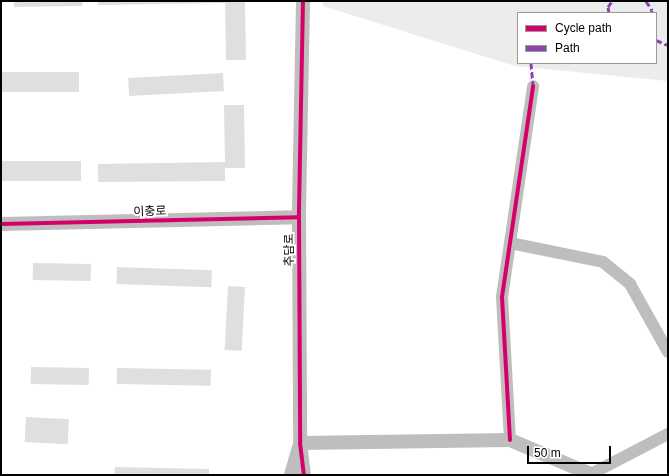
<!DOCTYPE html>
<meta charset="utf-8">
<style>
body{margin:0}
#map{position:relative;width:669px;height:476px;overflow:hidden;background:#fff;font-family:Arial,"Noto Sans KR",sans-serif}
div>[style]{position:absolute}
.green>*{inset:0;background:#ececec}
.building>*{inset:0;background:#dfdfdf;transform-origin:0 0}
.minor>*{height:12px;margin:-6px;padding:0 6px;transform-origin:6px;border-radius:6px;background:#bebebe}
.tertiary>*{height:14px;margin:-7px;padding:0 7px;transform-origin:7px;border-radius:7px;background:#bebebe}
.quiet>*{height:3px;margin-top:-1.5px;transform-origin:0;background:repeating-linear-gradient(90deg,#8e44ad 0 6px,transparent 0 9px)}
.cycleway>*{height:4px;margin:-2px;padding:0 2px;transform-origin:2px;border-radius:2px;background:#d6006c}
span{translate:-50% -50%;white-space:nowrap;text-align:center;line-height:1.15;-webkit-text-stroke:4px #fff;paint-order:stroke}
.street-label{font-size:12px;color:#000}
.frame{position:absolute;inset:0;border:2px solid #000;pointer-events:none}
.legend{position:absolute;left:517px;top:12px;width:140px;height:52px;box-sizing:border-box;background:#fff;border:1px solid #999;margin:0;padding:5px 7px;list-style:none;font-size:12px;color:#000}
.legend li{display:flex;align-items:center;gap:8px;height:20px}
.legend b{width:20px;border:1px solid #999}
.scale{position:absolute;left:527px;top:446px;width:84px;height:18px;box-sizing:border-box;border:2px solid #000;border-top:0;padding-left:5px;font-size:12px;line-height:14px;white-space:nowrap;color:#000;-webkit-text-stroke:3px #fff;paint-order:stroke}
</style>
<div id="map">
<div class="green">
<i style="clip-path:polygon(evenodd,323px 1px,668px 1px,668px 81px,515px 66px,323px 6px,323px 1px,518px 13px,656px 13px,656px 63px,518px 63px,518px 13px)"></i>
</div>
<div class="building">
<i style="clip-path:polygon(14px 1px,83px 1px,82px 6px,14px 7px)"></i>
<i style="clip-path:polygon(98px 1px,245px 1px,246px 60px,226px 60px,225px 3px,98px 5px)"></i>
<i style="left:79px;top:72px;width:20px;height:78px;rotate:90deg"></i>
<i style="left:223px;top:73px;width:18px;height:95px;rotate:87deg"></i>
<i style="clip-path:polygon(224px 105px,244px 105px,245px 168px,225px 168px,225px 181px,98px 182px,98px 164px,225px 162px)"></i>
<i style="left:81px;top:161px;width:20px;height:80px;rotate:90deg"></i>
<i style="left:33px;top:263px;width:58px;height:17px;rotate:1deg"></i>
<i style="left:117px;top:267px;width:95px;height:17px;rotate:2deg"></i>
<i style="left:228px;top:286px;width:17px;height:64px;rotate:3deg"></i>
<i style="left:31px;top:367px;width:58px;height:17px;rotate:1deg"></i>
<i style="left:117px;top:368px;width:94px;height:16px;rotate:1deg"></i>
<i style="left:26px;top:417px;width:43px;height:25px;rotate:3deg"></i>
<i style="clip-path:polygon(115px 467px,209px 469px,209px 475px,114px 475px)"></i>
</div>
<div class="minor">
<i style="left:510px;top:243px;width:95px;rotate:11.5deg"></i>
<i style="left:603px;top:262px;width:35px;rotate:39deg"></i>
<i style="left:630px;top:284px;width:78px;rotate:60.8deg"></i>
<i style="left:510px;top:440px;width:143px;rotate:-93.2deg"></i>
<i style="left:502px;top:297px;width:213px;rotate:-81.6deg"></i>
<i style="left:591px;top:474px;width:87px;rotate:-27.5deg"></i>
</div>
<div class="tertiary">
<i style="left:303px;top:1px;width:216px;rotate:91.1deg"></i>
<i style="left:299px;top:217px;width:226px;rotate:89.7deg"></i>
<i style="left:300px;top:443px;width:32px;rotate:83deg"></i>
<i style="left:1px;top:224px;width:298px;rotate:-1.3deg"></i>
<i style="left:300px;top:443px;width:210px;rotate:-0.8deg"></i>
<i style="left:510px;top:440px;width:90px;rotate:22.9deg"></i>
<i style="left:291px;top:475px;width:29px;rotate:-74deg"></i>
</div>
<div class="quiet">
<i style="left:646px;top:1px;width:11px;rotate:56deg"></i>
<i style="left:652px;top:10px;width:3px;rotate:108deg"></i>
<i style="left:609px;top:13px;width:6px;rotate:-99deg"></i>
<i style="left:608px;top:7px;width:7px;rotate:-56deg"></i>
<i style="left:656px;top:40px;width:13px;rotate:23deg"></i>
<i style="left:531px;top:63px;width:23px;rotate:85deg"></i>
</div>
<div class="cycleway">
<i style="left:303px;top:1px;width:216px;rotate:91.1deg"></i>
<i style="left:299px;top:217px;width:226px;rotate:89.7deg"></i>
<i style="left:300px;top:443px;width:32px;rotate:83deg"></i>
<i style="left:1px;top:224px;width:298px;rotate:-1.3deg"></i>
<i style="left:510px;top:440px;width:143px;rotate:-93.2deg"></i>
<i style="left:502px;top:297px;width:213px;rotate:-81.6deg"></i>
</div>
<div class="street-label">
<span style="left:150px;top:212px;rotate:-2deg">이충로</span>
<span style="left:290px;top:250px;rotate:-90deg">추담로</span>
</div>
<div class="frame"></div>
<ul class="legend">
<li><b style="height:5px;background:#d6006c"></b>Cycle path</li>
<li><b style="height:5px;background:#8e44ad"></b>Path</li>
</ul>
<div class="scale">50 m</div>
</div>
